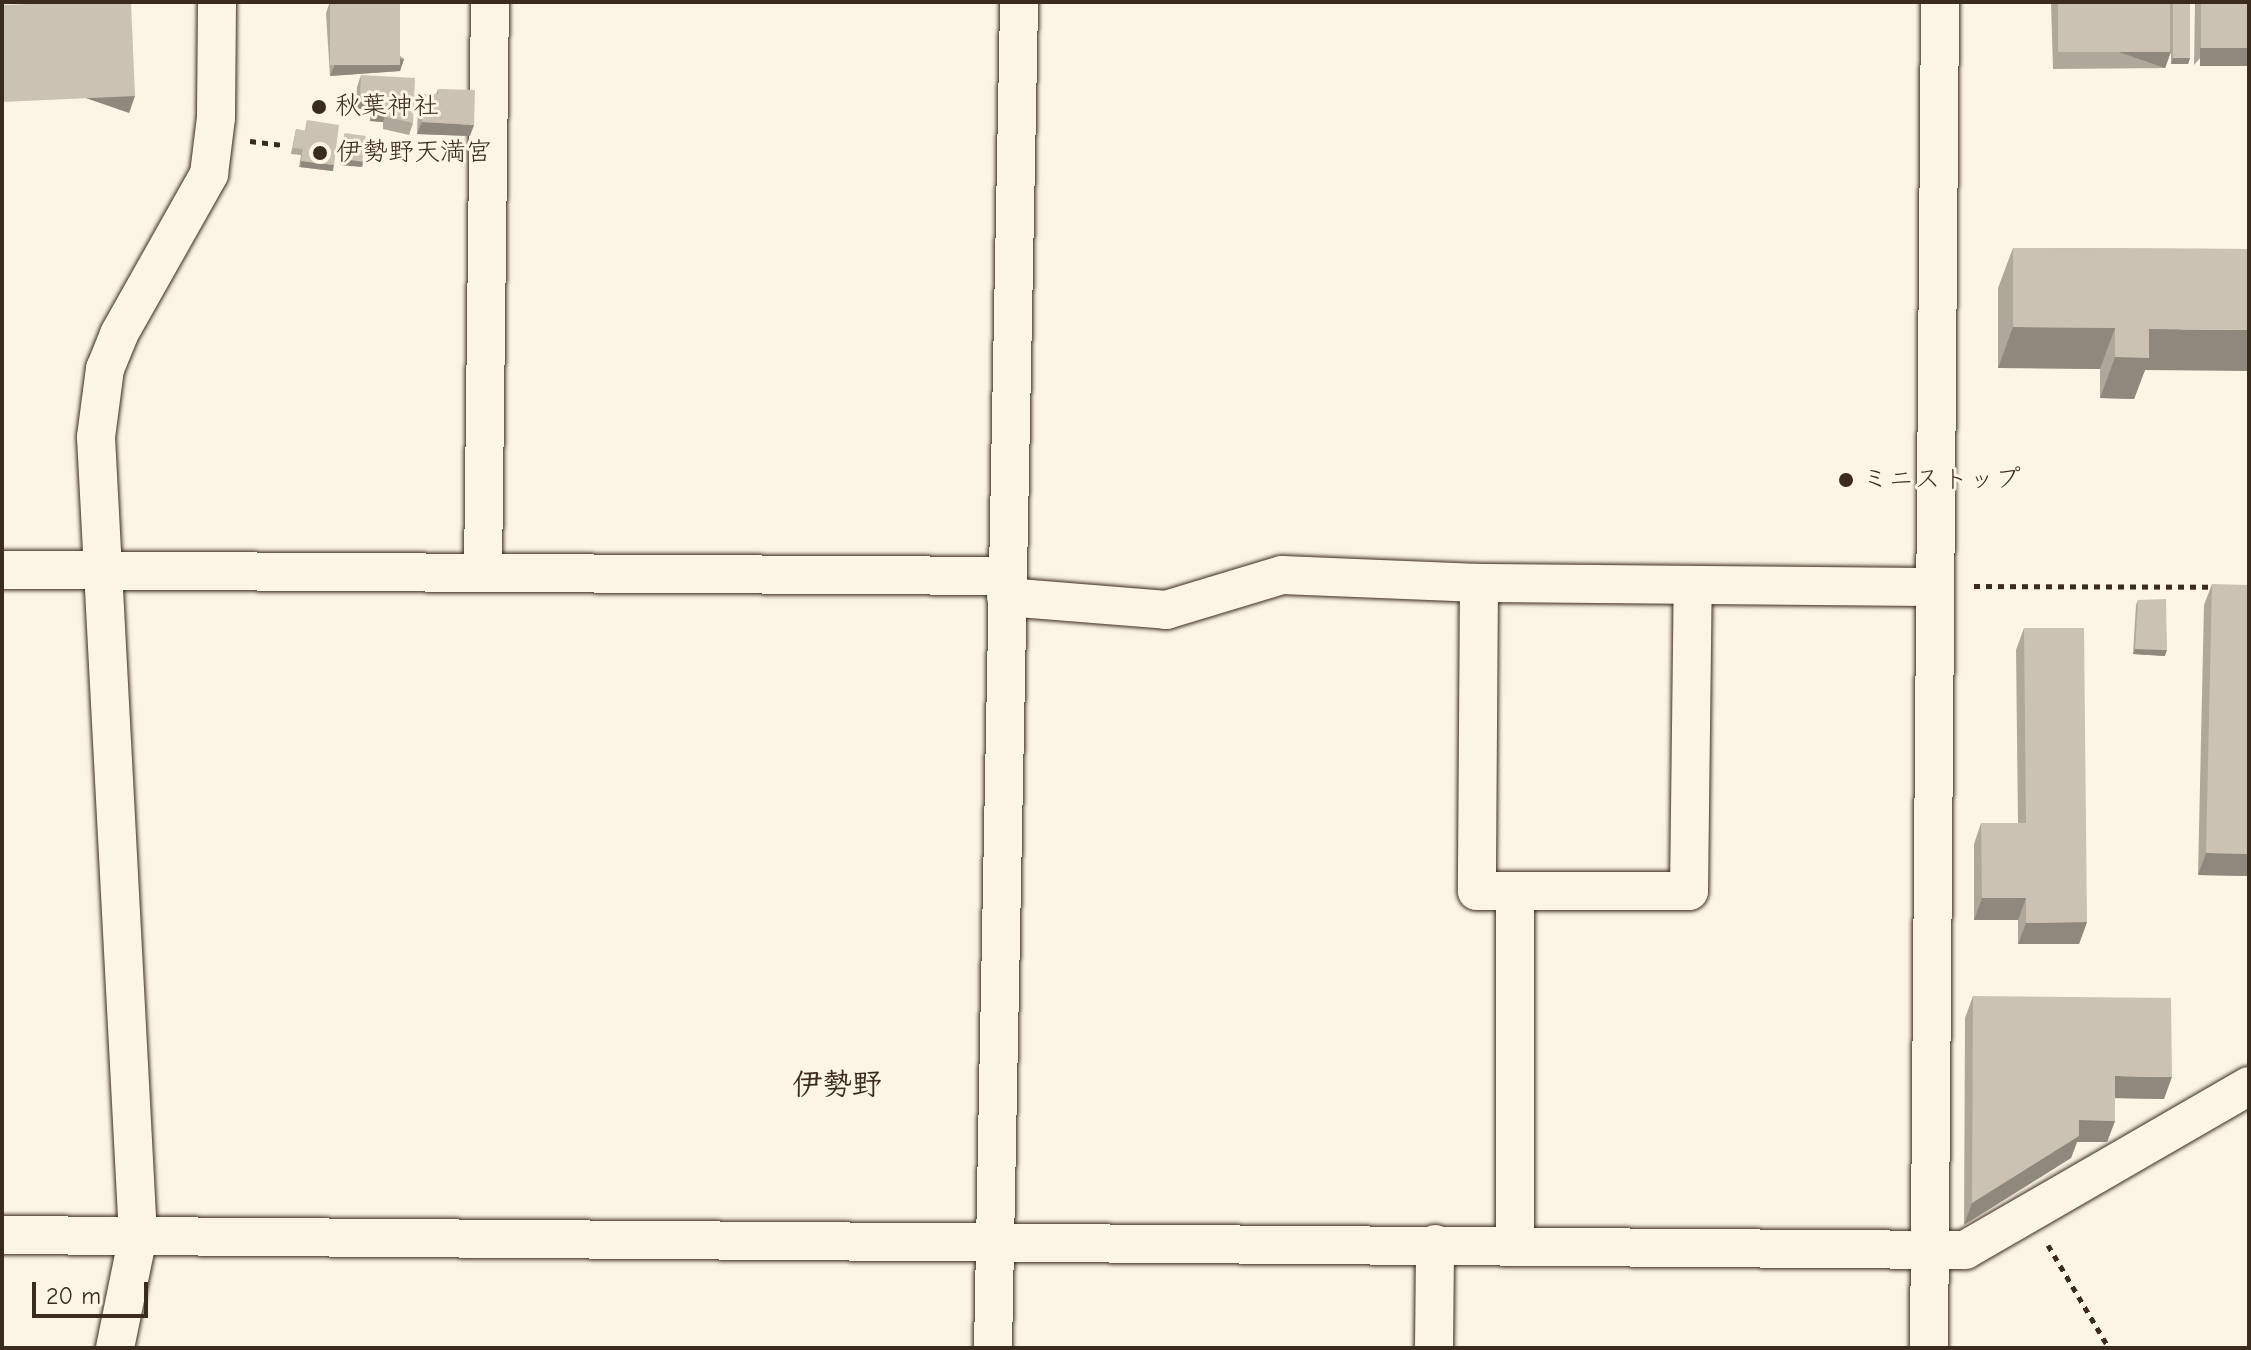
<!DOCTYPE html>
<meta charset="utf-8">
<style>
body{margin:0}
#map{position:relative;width:2251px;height:1350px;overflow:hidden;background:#fcf5e5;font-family:"Comic Neue","Klee One",sans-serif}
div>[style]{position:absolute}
.path>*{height:5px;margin-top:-2.5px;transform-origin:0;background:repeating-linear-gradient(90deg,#3b2a1e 0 6px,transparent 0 12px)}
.roads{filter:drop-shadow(0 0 2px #3b2a1e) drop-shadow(0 0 2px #3b2a1e)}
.minor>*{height:38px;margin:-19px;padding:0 19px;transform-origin:19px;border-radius:19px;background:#fcf5e5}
.wall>*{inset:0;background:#afa79a}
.shaded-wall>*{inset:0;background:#8f887d;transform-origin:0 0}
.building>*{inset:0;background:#ccc2b3;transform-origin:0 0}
.dots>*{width:22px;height:22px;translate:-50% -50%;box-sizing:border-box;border:4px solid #fcf5e5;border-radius:50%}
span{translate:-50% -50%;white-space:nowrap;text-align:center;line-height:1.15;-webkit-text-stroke:6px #fcf5e5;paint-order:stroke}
.poi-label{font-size:26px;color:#3b2a1e}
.left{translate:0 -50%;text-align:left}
.quarter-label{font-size:30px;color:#3b2a1e;font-weight:700}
.frame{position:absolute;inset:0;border:4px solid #3b2a1e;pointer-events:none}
.scale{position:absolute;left:32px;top:1282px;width:116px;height:36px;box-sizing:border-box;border:4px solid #3b2a1e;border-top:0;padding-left:10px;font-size:24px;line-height:28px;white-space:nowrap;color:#3b2a1e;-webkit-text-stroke:6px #fcf5e5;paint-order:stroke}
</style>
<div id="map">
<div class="path">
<i style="left:250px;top:141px;width:33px;rotate:7deg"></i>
<i style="left:1974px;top:586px;width:242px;rotate:0.2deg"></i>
<i style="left:2048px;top:1245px;width:120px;rotate:59.4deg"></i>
</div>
<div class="roads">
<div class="minor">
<i style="left:2px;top:570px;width:1005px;rotate:0.34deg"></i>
<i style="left:483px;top:571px;width:569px;rotate:-89.3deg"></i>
<i style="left:1479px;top:583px;width:308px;rotate:90.4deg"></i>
<i style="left:1477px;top:891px;width:212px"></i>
<i style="left:1689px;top:891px;width:306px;rotate:-89.3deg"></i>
<i style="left:1006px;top:597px;width:161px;rotate:4.6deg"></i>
<i style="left:1166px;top:610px;width:121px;rotate:-16.8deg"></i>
<i style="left:1282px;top:575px;width:197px;rotate:2.3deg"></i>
<i style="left:1479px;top:583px;width:454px;rotate:0.5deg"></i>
<i style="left:1515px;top:891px;width:353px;rotate:90deg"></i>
<i style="left:2px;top:1235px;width:1963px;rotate:0.44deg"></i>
<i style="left:1965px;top:1250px;width:328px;rotate:-30deg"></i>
<i style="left:115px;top:1348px;width:114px;rotate:-78.4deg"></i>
<i style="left:138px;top:1236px;width:800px;rotate:-93.01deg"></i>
<i style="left:96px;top:437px;width:69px;rotate:-82.5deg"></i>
<i style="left:105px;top:369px;width:38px;rotate:-68deg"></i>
<i style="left:119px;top:334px;width:184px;rotate:-60.6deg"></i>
<i style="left:209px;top:174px;width:56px;rotate:-82.9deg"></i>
<i style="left:216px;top:118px;width:116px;rotate:-89.5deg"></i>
<i style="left:993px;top:1348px;width:1346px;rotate:-88.89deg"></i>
<i style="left:1434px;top:1348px;width:104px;rotate:-89.4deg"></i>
<i style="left:1929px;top:1348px;width:1346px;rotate:-89.53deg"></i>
</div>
</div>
<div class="wall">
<i style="clip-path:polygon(330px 2px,404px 59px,400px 71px,330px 76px,326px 13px)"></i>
<i style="clip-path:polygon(2051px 2px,2190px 2px,2190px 58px,2188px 64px,2171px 64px,2171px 52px,2165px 68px,2053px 69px)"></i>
<i style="clip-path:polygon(2195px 2px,2249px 2px,2194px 65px)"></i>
<i style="clip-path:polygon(361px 75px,413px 123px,409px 135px,383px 129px,383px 122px,370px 121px,370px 110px,356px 108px,357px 87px)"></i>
<i style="clip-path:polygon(438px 89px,470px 136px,417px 134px,418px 106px,422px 94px,436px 94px)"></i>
<i style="clip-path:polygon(307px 120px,334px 165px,332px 171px,299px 167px,301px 155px,291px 154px,296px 129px,305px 131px)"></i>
<i style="clip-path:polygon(345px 133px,361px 167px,340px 165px,343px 139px)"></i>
<i style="clip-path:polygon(2013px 248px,2249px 249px,2145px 370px,2134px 399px,2100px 398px,2100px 369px,1998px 368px,1998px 288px)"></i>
<i style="clip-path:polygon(2212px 584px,2249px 876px,2198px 875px,2204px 605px)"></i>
<i style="clip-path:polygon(2138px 600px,2165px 656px,2133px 654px,2136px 605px)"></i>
<i style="clip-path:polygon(2024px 628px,2087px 922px,2079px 944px,2018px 944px,2018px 920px,1974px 920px,1974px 844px,1981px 823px,2018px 823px,2016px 650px)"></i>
<i style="clip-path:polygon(1973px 996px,2164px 1099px,2115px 1098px,2115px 1121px,2107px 1142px,2077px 1142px,2071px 1158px,1964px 1225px,1965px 1018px)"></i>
</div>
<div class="shaded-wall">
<i style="left:2200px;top:48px;width:49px;height:18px"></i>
<i style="left:2171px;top:51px;width:18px;height:112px;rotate:109deg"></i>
<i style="clip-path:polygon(2173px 58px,2190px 58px,2188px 64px,2171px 64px)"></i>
<i style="clip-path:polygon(404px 59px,400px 71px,330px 76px,335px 65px)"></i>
<i style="left:135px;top:96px;width:18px;height:133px;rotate:109deg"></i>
<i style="clip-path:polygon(360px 96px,374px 98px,370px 110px,356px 108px)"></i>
<i style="clip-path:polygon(375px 109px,387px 110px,383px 122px,370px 121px)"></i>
<i style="clip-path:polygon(422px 122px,474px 125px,470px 136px,417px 134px)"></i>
<i style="left:342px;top:159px;width:21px;height:6px;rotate:5deg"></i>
<i style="left:301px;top:161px;width:33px;height:6px;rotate:7deg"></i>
<i style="clip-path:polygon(2013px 327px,2115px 328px,2100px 369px,1998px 368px)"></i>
<i style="clip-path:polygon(2149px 329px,2249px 330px,2249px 371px,2145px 370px,2134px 399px,2100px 398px,2115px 357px)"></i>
<i style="clip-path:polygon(2135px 649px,2167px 650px,2165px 656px,2133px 654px)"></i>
<i style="clip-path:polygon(2206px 853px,2249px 854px,2249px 876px,2198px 875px)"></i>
<i style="clip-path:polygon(1982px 898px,2026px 898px,2018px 920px,1974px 920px)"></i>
<i style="clip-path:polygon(2087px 922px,2079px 944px,2018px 944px,2026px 923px)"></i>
<i style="clip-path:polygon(2115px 1076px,2172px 1077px,2164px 1099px,2107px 1098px)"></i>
<i style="clip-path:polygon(2079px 1120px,2115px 1121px,2107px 1142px,2077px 1142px,2071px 1158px,1964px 1225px,1972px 1203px)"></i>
</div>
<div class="building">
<i style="clip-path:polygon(80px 2px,131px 2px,135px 96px,2px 102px,2px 5px)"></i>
<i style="left:330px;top:2px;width:70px;height:63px"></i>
<i style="left:2058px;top:2px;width:112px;height:50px"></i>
<i style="left:2173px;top:2px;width:17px;height:56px"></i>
<i style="left:2201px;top:2px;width:48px;height:46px"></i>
<i style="clip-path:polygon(361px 75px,415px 78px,413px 123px,387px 117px,387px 110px,375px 109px,374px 98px,360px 96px)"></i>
<i style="clip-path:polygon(438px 89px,475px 90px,474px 125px,422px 122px,422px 94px,438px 94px)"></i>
<i style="clip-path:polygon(307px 120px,339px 125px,334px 165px,301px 161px,303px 149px,293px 148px,296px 129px,306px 131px)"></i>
<i style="left:345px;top:133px;width:21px;height:26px;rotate:8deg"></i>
<i style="clip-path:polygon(2013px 248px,2249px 249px,2249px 330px,2149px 329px,2149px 358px,2115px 357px,2115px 328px,2013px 327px)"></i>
<i style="clip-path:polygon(2212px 584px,2249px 585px,2249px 854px,2206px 853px)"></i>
<i style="clip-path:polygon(2166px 599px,2167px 650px,2135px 649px,2138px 600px)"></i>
<i style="clip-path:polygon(2024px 628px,2084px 628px,2087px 922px,2026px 923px,2026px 898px,1982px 898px,1981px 823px,2026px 823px)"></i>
<i style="clip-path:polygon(1973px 996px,2171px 998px,2172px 1077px,2115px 1076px,2115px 1121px,2079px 1120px,2079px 1136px,1972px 1203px)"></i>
</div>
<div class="dots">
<i style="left:319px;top:107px;background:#3b2a1e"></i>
<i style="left:320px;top:153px;background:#3b2a1e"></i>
<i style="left:1846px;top:480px;background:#3b2a1e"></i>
</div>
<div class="poi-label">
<span class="left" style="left:335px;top:107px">秋葉神社</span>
<span class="left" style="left:336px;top:153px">伊勢野天満宮</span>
<span class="left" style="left:1862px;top:480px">ミニストップ</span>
</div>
<div class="quarter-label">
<span style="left:837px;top:1085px">伊勢野</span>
</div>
<div class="frame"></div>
<div class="scale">20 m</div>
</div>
